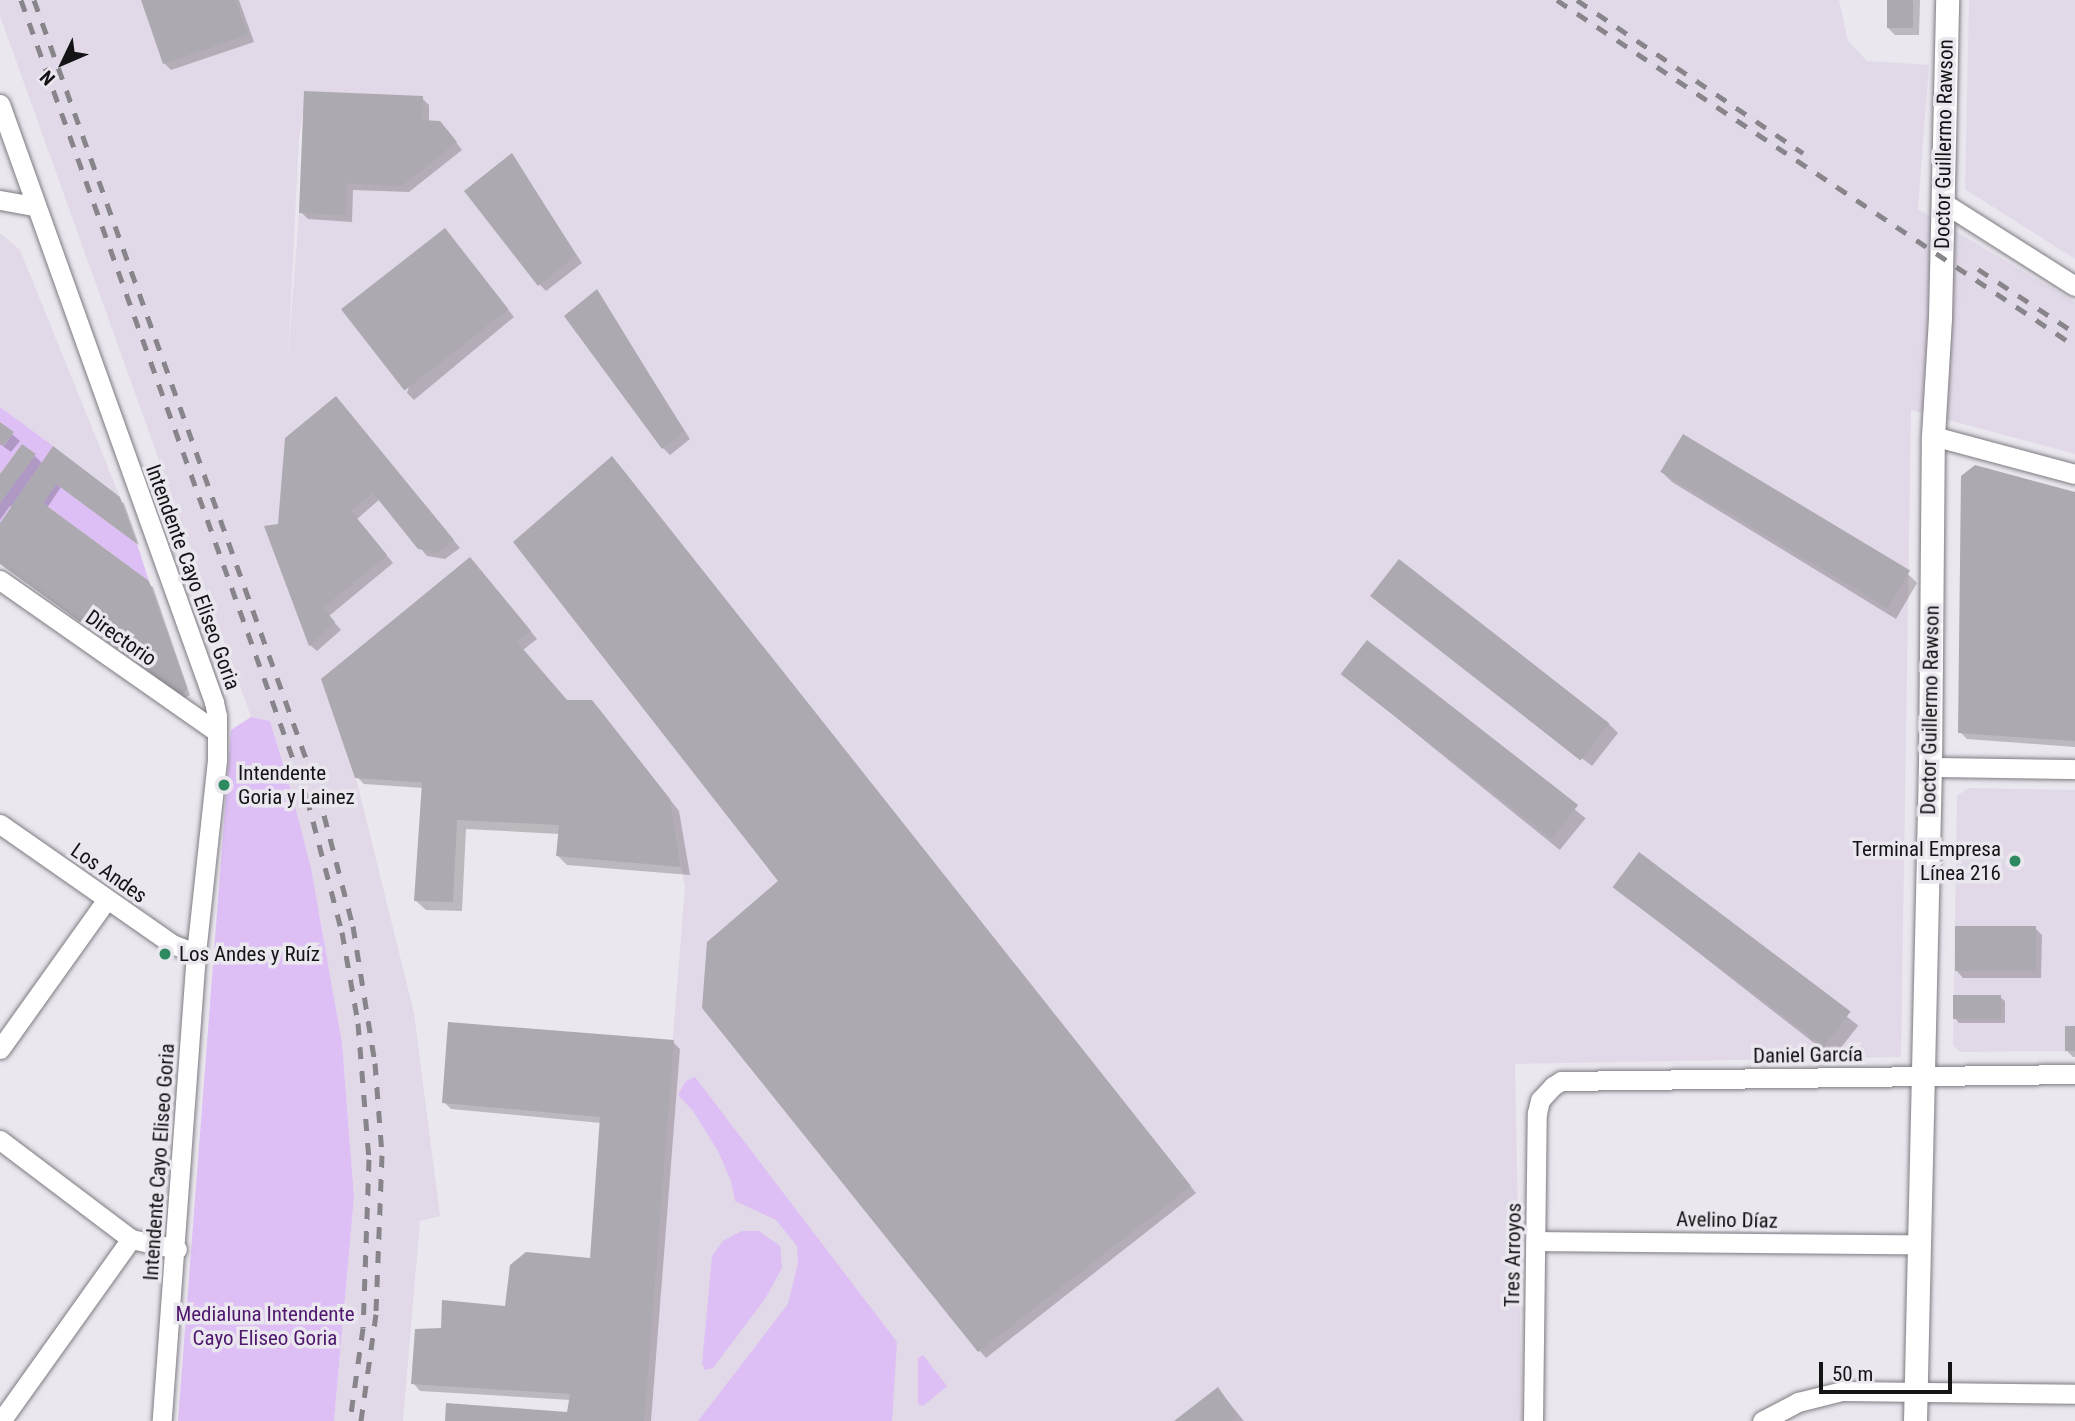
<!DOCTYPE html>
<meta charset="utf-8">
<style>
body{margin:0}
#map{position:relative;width:2075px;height:1421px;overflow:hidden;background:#ebe7ee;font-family:"Roboto Condensed",sans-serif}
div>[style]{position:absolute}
.built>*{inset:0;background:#e1d9e7}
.green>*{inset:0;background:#ddbff5}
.shadow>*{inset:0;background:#0003;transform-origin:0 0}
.building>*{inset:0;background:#ada9b0;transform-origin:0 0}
.roads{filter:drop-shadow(0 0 2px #7f7b82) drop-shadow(0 0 2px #7f7b82)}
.minor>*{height:19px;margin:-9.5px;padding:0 9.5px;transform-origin:9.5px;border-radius:9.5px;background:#fff}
.tertiary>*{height:23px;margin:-11.5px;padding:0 11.5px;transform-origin:11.5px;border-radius:11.5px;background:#fff}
.rail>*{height:5px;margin-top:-2.5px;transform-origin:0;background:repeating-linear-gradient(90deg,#88858a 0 12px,transparent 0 24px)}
.dots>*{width:19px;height:19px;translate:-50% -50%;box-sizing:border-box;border:4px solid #ebe7ee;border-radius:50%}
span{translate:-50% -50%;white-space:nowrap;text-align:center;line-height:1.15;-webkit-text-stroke:7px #ebe7ee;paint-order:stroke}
.street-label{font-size:21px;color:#141315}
.poi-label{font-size:21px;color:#141315}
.left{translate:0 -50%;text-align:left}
.right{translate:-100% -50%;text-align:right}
.park-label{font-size:21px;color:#4f186e}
.north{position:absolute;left:28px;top:28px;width:70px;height:70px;-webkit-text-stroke:5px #ebe7ee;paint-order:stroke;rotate:226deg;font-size:19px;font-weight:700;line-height:28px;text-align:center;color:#141315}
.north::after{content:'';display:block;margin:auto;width:24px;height:32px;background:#141315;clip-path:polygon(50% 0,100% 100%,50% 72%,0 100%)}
.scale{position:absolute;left:1819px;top:1362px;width:133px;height:32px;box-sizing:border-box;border:4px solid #141315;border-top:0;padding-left:9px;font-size:21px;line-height:24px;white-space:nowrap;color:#141315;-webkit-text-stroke:5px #ebe7ee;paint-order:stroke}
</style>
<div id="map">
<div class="built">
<i style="clip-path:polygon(evenodd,0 0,1839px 0,1848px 41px,1867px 61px,1929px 65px,1918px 209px,2075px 302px,2075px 454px,1911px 410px,1901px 1057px,1515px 1064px,1522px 1421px,642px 1421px,685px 887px,670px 800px,356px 778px,414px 1013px,440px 1216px,420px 1221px,403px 1421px,334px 1421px,354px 1197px,342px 1043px,311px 868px,270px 721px,251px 717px,0 16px,0 0,303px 111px,299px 213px,288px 359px,299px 139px,303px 111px)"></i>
<i style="clip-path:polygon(1969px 0,2075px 0,2075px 259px,1965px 189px)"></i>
<i style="clip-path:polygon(0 233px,20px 250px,120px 497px,0 407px)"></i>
<i style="clip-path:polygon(1968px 788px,2075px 790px,2075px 1051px,1961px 1052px,1953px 1046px,1957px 796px)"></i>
</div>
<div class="green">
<i style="clip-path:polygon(0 407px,53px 446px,0 523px,0 503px,36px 454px,22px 444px,0 474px,0 443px,4px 446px,14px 432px,0 422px)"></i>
<i style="clip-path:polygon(56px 484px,137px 544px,149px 581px,43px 503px)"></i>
<i style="clip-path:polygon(251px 717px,270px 721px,291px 791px,311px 868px,342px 1043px,354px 1197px,334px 1421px,178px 1421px,231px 730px)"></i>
<i style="clip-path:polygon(695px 1077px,897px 1342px,892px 1421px,698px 1421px,788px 1304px,798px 1263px,797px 1246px,776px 1220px,735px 1201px,731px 1181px,718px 1151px,693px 1111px,678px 1095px,686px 1081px)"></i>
<i style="clip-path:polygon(742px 1231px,759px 1231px,780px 1246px,782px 1268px,765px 1299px,713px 1368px,705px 1370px,702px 1364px,712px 1256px,723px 1241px)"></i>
<i style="clip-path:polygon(923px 1355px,947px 1386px,923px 1406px,918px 1403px,918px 1358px)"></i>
</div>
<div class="shadow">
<i style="clip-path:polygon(143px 0,239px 0,254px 42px,171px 70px,164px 63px)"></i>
<i style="clip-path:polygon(1888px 0,1920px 0,1919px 35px,1895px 35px,1888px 28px)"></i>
<i style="clip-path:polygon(422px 98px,429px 105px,429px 122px,447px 130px,462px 150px,409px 192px,353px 190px,352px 222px,308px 219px,301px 212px)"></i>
<i style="clip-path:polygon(512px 155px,582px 263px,546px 291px,539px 284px)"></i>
<i style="clip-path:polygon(451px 238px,514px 317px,414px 400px,407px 393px)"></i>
<i style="clip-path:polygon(597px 292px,690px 439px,670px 455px,663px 448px)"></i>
<i style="clip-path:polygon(342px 405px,460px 548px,445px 559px,427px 556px,380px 499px,357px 519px,393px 563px,329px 616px,341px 630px,317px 651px,310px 645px,279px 526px)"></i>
<i style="clip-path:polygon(0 424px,20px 441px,11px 452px,0 444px)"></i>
<i style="clip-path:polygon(35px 456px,43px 464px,124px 503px,139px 545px,61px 487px,47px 508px,153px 587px,190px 695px,185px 698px,0 563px,0 526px,13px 507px,10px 506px,0 520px,0 477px)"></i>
<i style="clip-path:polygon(619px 465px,1196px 1193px,986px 1358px,979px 1350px,780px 881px)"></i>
<i style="clip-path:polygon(1662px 472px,1908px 574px,1917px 583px,1896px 619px,1672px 482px)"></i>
<i style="clip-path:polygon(2075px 494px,2075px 747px,1967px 739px,1960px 732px)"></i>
<i style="clip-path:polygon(477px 566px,537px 639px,523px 650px,568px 702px,599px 709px,679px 811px,690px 875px,567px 865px,557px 855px,560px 834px,466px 829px,462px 911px,426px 910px,416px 901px,423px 788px,364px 784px,357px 777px)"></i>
<i style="clip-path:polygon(1373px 597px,1609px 724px,1618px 733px,1592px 766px)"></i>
<i style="left:1368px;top:642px;width:280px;height:41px;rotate:39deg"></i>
<i style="left:1640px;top:855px;width:277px;height:41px;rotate:38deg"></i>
<i style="clip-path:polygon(2035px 928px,2042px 935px,2041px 978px,1963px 978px,1956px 970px)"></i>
<i style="clip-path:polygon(2000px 997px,2005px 1001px,2005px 1023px,1959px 1023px,1955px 1018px)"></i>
<i style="clip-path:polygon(2075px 1028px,2075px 1057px,2073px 1057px,2066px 1050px)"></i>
<i style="clip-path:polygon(673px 1042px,680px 1049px,651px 1421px,447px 1421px,568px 1414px,571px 1400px,420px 1391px,413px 1383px,443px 1330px,507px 1308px,591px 1260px,601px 1123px,451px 1109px,444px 1102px)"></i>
<i style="clip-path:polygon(1218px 1389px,1244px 1421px,1177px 1421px)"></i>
</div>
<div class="building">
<i style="clip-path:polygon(141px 0,236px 0,248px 35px,163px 64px)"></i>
<i style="left:1887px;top:0;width:26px;height:28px"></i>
<i style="clip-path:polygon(304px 91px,423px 96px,422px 120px,440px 121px,457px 142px,402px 186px,347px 183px,345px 215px,299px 213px)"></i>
<i style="clip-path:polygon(512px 153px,576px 255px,538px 286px,464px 191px)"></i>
<i style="left:445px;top:228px;width:103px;height:132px;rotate:52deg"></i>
<i style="clip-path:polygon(597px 289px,684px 431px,662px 449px,564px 316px)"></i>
<i style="clip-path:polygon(336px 396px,454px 540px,437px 553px,418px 549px,373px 493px,351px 511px,387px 555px,323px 608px,335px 622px,309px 646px,264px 526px,278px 524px,285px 438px)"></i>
<i style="clip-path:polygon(0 422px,14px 432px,3px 446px,0 443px)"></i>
<i style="left:1683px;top:434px;width:265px;height:44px;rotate:31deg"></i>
<i style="clip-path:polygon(22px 444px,36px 454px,0 503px,0 474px)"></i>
<i style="clip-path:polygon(53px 446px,120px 497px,137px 544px,56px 484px,43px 503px,149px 581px,187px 688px,184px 694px,180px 694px,0 564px,0 523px)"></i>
<i style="clip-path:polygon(612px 456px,1191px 1186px,978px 1352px,702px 1008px,707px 942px,778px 881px,513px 542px)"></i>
<i style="clip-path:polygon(1975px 465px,2075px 492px,2075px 741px,1958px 733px,1961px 476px)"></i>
<i style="clip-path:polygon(470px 557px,531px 631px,517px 642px,567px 700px,592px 700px,670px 799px,681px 867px,556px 856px,559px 825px,457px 820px,453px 902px,414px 901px,422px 782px,355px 778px,321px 679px)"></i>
<i style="left:1399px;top:559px;width:267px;height:47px;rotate:38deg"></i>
<i style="left:1367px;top:640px;width:268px;height:43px;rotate:38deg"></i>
<i style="left:1639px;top:852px;width:265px;height:44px;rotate:37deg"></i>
<i style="left:1955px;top:926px;width:81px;height:45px"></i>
<i style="left:1953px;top:995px;width:48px;height:24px"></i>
<i style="clip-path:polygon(448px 1022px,674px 1040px,644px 1421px,445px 1421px,446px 1403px,567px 1412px,570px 1394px,411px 1384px,415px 1329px,441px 1328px,442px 1300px,505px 1306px,510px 1265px,526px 1252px,590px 1258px,600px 1117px,442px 1103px)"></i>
<i style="left:2075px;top:1026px;width:25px;height:10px;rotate:90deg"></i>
<i style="clip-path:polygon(1218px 1387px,1238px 1416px,1232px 1421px,1174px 1421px)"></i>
</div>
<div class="roads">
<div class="minor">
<i style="left:0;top:104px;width:635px;rotate:70.31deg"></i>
<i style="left:214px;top:702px;width:14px;rotate:78deg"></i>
<i style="left:217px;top:716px;width:44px;rotate:90deg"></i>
<i style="left:217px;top:760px;width:194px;rotate:96.2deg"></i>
<i style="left:196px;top:953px;width:469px;rotate:94.2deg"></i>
<i style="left:0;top:200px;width:35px;rotate:10deg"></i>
<i style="left:1944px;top:203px;width:155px;rotate:32.4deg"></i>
<i style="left:1933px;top:436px;width:147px;rotate:15deg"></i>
<i style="left:0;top:580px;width:265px;rotate:35deg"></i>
<i style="left:1930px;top:767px;width:145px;rotate:0.8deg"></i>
<i style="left:0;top:824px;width:210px;rotate:34.9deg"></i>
<i style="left:172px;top:944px;width:26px;rotate:21deg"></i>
<i style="left:0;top:1049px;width:184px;rotate:-54.5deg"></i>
<i style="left:0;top:1140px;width:164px;rotate:37.1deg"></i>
<i style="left:131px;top:1239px;width:47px;rotate:12.3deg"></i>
<i style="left:1537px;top:1241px;width:381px;rotate:0.5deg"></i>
<i style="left:1px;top:1421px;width:224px;rotate:-54.5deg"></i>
<i style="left:1533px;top:1421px;width:308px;rotate:-89.3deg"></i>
<i style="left:1537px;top:1113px;width:13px;rotate:-77deg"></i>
<i style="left:1540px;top:1100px;width:19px;rotate:-47deg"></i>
<i style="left:1553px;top:1086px;width:9px;rotate:-32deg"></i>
<i style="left:1561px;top:1081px;width:514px;rotate:-0.78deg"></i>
<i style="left:1762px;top:1421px;width:41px;rotate:-27.8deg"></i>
<i style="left:1798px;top:1402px;width:45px;rotate:-14deg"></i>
<i style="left:1842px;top:1391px;width:233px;rotate:0.7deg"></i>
</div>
<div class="tertiary">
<i style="left:1915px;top:1421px;width:654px;rotate:-88.69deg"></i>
<i style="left:1930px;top:767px;width:331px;rotate:-89.5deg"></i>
<i style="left:1933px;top:436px;width:119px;rotate:-86.6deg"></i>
<i style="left:1940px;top:317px;width:317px;rotate:-88.7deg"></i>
</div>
</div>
<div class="rail">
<i style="left:21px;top:0;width:848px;rotate:70.28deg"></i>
<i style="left:307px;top:798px;width:138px;rotate:75.4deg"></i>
<i style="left:342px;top:932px;width:92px;rotate:80deg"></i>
<i style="left:358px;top:1023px;width:136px;rotate:85.4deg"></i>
<i style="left:369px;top:1159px;width:169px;rotate:92deg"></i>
<i style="left:363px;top:1328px;width:94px;rotate:98deg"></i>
<i style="left:34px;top:0;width:841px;rotate:70.27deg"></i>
<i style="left:318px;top:792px;width:138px;rotate:75.4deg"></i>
<i style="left:353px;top:926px;width:139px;rotate:80.9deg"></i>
<i style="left:375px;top:1063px;width:92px;rotate:85.6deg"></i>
<i style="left:382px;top:1155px;width:159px;rotate:92.2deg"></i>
<i style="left:376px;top:1314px;width:108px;rotate:98deg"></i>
<i style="left:1557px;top:0;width:623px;rotate:33.74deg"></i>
<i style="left:1577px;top:0;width:273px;rotate:34.1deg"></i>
<i style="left:1978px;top:269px;width:116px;rotate:33.4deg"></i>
</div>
<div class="dots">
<i style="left:224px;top:785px;background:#2d895f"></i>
<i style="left:2015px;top:861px;background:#2d895f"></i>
<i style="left:165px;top:954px;background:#2d895f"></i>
</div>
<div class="street-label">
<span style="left:1944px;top:144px;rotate:-89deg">Doctor Guillermo Rawson</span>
<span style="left:193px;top:577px;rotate:70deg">Intendente Cayo Eliseo Goria</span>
<span style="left:121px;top:638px;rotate:35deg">Directorio</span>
<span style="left:1930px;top:710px;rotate:-89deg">Doctor Guillermo Rawson</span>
<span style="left:109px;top:873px;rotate:35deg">Los Andes</span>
<span style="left:1808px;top:1055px;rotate:-1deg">Daniel García</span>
<span style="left:159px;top:1162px;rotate:-86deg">Intendente Cayo Eliseo Goria</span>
<span style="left:1727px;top:1220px;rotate:1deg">Avelino Díaz</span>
<span style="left:1513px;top:1255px;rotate:-89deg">Tres Arroyos</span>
</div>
<div class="poi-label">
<span class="left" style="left:238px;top:785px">Intendente<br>Goria y Lainez</span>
<span class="right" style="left:2001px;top:861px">Terminal Empresa<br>Línea 216</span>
<span class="left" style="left:179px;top:954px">Los Andes y Ruíz</span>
</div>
<div class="park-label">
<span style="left:265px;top:1326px">Medialuna Intendente<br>Cayo Eliseo Goria</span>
</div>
<div class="north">N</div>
<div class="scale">50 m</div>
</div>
